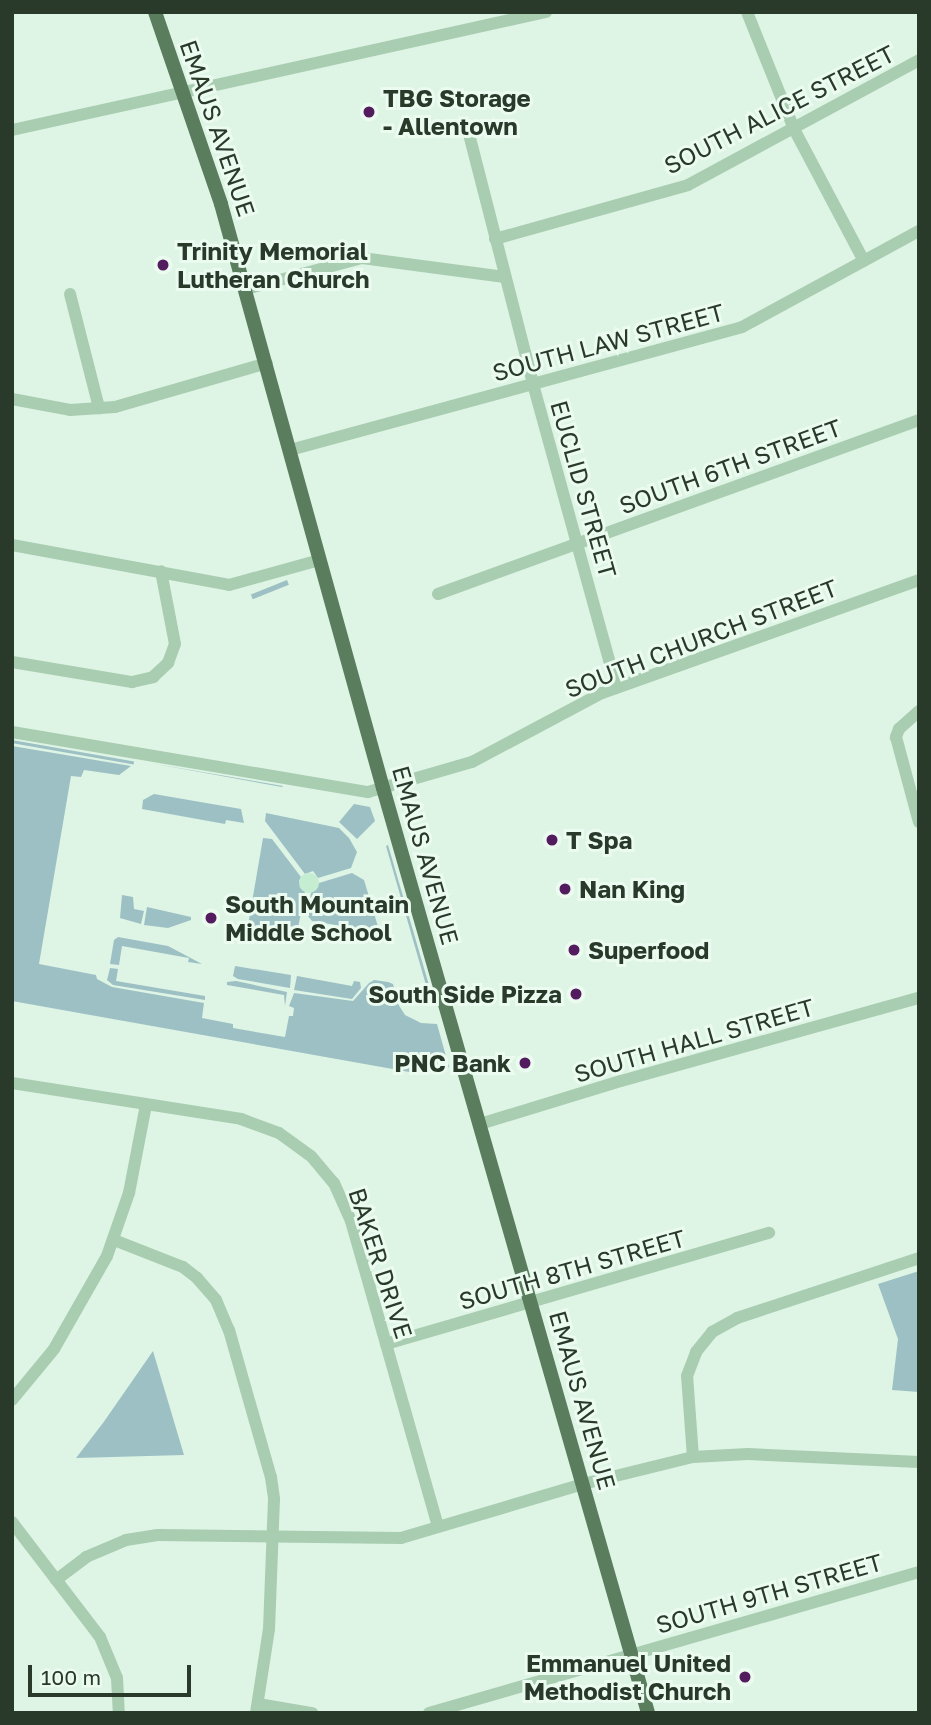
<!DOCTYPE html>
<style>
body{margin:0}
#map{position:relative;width:931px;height:1725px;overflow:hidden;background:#def4e5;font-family:"Golos Text",sans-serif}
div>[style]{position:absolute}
.green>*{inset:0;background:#9dc0c4;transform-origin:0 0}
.plaza>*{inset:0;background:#c4edd2}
.round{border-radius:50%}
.minor>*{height:12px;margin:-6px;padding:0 6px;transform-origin:6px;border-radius:6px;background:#a9cdb1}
.major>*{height:14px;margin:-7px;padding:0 7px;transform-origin:7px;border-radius:7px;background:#597d5d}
.dots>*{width:19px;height:19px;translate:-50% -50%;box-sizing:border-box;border:4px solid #ebfbf0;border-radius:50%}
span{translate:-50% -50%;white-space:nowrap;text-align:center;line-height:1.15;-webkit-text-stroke:6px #ebfbf0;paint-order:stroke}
.poi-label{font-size:24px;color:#293a2b;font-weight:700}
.left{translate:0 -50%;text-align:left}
.right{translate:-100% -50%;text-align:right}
.street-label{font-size:24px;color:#293a2b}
.frame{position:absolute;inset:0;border:14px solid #293a2b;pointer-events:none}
.scale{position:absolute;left:28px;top:1665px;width:163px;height:32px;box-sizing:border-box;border:4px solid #293a2b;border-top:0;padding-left:9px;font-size:21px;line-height:24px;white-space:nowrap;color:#293a2b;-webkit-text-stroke:5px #ebfbf0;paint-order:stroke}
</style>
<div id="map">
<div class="green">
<i style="left:287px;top:580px;width:5px;height:39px;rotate:68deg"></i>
<i style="left:12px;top:740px;width:124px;height:3px;rotate:10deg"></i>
<i style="clip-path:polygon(12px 746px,131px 766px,119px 775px,84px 770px,81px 777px,71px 776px,39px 964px,96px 975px,97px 979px,112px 987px,204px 1003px,202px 1018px,233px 1024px,233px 1028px,285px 1037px,289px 1016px,293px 1016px,294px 1008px,289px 1006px,294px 993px,353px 1001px,369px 983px,374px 980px,388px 982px,393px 984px,398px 1004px,405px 1015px,421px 1023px,437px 1024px,449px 1067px,415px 1073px,12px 1001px)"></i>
<i style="clip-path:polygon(150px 763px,283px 786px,282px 787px)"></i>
<i style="clip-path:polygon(154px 794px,241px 809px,244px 823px,226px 820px,225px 824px,142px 809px,143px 800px)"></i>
<i style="clip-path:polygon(354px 804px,370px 807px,375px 821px,357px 839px,339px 822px)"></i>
<i style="clip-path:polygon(266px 813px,339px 828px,349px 838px,357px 852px,351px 868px,318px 878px,313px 871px,305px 874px,265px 821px)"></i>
<i style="clip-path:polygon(263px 838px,272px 839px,301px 877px,299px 881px,305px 892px,298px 928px,284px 925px,281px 943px,246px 937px)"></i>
<i style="clip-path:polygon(388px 845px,431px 992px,428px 992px,386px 846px)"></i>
<i style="clip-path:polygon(352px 873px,364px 880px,379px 930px,376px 932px,312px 921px,307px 915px,311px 893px,319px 883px)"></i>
<i style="clip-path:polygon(122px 895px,133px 897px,134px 909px,144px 911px,141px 924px,120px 918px)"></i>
<i style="clip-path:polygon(147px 907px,191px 917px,191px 920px,168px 928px,144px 925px)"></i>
<i style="clip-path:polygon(118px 937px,168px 946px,202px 964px,188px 962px,189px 958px,122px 946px,119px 965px,110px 964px,114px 940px)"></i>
<i style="clip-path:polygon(235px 966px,291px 975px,290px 988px,238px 979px,233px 976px)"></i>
<i style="clip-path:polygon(110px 968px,118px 969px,116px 981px,205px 996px,205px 1000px,113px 985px,107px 980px)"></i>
<i style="clip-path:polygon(297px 976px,352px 986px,354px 981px,360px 982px,361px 988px,352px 999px,294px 990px)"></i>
<i style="clip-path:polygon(236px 981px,287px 992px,285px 1006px,284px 995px,227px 985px,227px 982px)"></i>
<i style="clip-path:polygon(919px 1271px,919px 1392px,892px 1390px,898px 1339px,878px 1284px)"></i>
<i style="clip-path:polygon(153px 1351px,184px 1455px,76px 1458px,103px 1423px)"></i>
</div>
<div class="plaza">
<i class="round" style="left:299px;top:873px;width:20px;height:20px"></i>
</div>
<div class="minor">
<i style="left:747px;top:12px;width:126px;rotate:68.1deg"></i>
<i style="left:794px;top:129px;width:149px;rotate:62.1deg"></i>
<i style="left:12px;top:130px;width:547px;rotate:-12.46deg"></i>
<i style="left:470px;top:138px;width:254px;rotate:75.6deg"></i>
<i style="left:533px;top:384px;width:315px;rotate:74.6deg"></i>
<i style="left:495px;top:239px;width:200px;rotate:-15.6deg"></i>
<i style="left:688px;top:185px;width:263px;rotate:-28.4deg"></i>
<i style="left:246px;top:289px;width:120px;rotate:-15deg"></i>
<i style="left:362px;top:258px;width:144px;rotate:7.6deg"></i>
<i style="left:70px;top:294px;width:118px;rotate:75.7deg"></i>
<i style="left:12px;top:399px;width:59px;rotate:10.7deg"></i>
<i style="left:70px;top:410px;width:45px;rotate:-3.8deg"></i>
<i style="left:115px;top:407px;width:158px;rotate:-16.1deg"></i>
<i style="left:290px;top:450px;width:468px;rotate:-15.2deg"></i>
<i style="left:742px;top:327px;width:201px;rotate:-28.5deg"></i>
<i style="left:12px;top:545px;width:221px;rotate:10.4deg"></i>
<i style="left:229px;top:585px;width:94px;rotate:-15.4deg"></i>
<i style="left:438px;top:594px;width:512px;rotate:-19.89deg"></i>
<i style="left:12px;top:662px;width:122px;rotate:9.5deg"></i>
<i style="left:132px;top:682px;width:22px;rotate:-13deg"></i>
<i style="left:153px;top:677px;width:21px;rotate:-43deg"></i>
<i style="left:168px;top:663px;width:20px;rotate:-70deg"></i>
<i style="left:175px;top:644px;width:74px;rotate:-100.9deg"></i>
<i style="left:919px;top:711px;width:27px;rotate:138deg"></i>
<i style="left:899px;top:729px;width:9px;rotate:111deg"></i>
<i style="left:896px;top:737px;width:88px;rotate:74.9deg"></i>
<i style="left:12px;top:732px;width:361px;rotate:9.6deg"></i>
<i style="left:368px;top:792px;width:108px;rotate:-16.1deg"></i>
<i style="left:472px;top:762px;width:147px;rotate:-28deg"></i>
<i style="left:602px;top:693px;width:337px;rotate:-19.6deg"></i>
<i style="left:12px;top:1083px;width:232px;rotate:8.9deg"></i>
<i style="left:241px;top:1119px;width:40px;rotate:20.2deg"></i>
<i style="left:279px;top:1133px;width:39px;rotate:36deg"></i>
<i style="left:311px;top:1156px;width:35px;rotate:50deg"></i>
<i style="left:334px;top:1183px;width:42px;rotate:65.9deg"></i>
<i style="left:351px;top:1221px;width:318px;rotate:74.1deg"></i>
<i style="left:480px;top:1124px;width:147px;rotate:-17deg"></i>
<i style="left:621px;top:1081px;width:309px;rotate:-15.6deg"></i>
<i style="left:114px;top:1240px;width:74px;rotate:21.4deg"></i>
<i style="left:183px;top:1267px;width:18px;rotate:38deg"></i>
<i style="left:197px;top:1278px;width:29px;rotate:49deg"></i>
<i style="left:216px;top:1300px;width:33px;rotate:67deg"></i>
<i style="left:229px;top:1330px;width:153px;rotate:74.1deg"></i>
<i style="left:271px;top:1477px;width:22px;rotate:82deg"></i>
<i style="left:274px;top:1499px;width:130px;rotate:92.2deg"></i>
<i style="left:269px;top:1629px;width:85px;rotate:98.8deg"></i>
<i style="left:386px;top:1344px;width:399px;rotate:-16.2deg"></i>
<i style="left:12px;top:1400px;width:66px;rotate:-50.5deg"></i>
<i style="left:54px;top:1349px;width:107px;rotate:-60.3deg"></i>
<i style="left:107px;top:1256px;width:67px;rotate:-70.8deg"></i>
<i style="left:129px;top:1193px;width:90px;rotate:-79.1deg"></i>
<i style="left:693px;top:1457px;width:81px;rotate:-94.2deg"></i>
<i style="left:687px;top:1376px;width:26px;rotate:-69deg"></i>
<i style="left:696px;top:1352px;width:26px;rotate:-51deg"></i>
<i style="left:712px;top:1332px;width:29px;rotate:-29deg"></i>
<i style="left:737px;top:1318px;width:192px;rotate:-18.2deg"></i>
<i style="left:12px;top:1522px;width:145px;rotate:52.6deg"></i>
<i style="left:100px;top:1637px;width:44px;rotate:67.5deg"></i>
<i style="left:117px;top:1678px;width:35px;rotate:87deg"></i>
<i style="left:56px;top:1580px;width:38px;rotate:-37deg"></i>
<i style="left:86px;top:1557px;width:43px;rotate:-23deg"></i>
<i style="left:126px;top:1540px;width:32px;rotate:-9deg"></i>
<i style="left:158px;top:1535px;width:243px;rotate:0.7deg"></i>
<i style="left:401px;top:1538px;width:190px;rotate:-16.5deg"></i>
<i style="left:583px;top:1484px;width:113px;rotate:-13.8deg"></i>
<i style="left:693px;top:1457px;width:55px;rotate:-3.1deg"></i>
<i style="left:748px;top:1454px;width:171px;rotate:2.7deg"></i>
<i style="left:258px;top:1704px;width:55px;rotate:9.5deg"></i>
<i style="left:429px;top:1713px;width:510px;rotate:-16.05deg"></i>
</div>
<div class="major">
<i style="left:155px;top:12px;width:203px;rotate:71deg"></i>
<i style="left:221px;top:204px;width:606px;rotate:74.5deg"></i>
<i style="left:383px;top:788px;width:962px;rotate:74.01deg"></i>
</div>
<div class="dots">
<i style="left:369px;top:112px;background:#531c5e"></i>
<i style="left:163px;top:265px;background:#531c5e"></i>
<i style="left:552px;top:840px;background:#531c5e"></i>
<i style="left:565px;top:889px;background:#531c5e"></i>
<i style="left:211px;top:918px;background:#531c5e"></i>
<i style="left:574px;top:950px;background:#531c5e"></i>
<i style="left:576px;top:994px;background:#531c5e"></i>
<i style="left:525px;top:1063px;background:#531c5e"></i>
<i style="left:745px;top:1677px;background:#531c5e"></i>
</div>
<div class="poi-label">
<span class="left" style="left:383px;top:112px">TBG Storage<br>- Allentown</span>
<span class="left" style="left:177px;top:265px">Trinity Memorial<br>Lutheran Church</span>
<span class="left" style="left:566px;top:840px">T Spa</span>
<span class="left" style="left:579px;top:889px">Nan King</span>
<span class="left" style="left:225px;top:918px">South Mountain<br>Middle School</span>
<span class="left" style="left:588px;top:950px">Superfood</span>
<span class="right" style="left:562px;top:994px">South Side Pizza</span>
<span class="right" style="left:511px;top:1063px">PNC Bank</span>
<span class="right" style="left:731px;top:1677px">Emmanuel United<br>Methodist Church</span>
</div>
<div class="street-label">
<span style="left:779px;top:109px;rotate:-27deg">SOUTH ALICE STREET</span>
<span style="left:218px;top:128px;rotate:71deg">EMAUS AVENUE</span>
<span style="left:608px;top:342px;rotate:-15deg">SOUTH LAW STREET</span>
<span style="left:730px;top:466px;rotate:-20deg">SOUTH 6TH STREET</span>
<span style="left:584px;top:489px;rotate:74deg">EUCLID STREET</span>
<span style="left:701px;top:638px;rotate:-21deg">SOUTH CHURCH STREET</span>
<span style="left:426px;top:855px;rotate:74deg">EMAUS AVENUE</span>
<span style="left:694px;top:1040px;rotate:-16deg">SOUTH HALL STREET</span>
<span style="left:381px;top:1263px;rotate:72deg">BAKER DRIVE</span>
<span style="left:572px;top:1269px;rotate:-16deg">SOUTH 8TH STREET</span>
<span style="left:583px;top:1400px;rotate:74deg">EMAUS AVENUE</span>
<span style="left:769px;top:1593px;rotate:-16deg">SOUTH 9TH STREET</span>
</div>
<div class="frame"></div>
<div class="scale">100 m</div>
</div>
